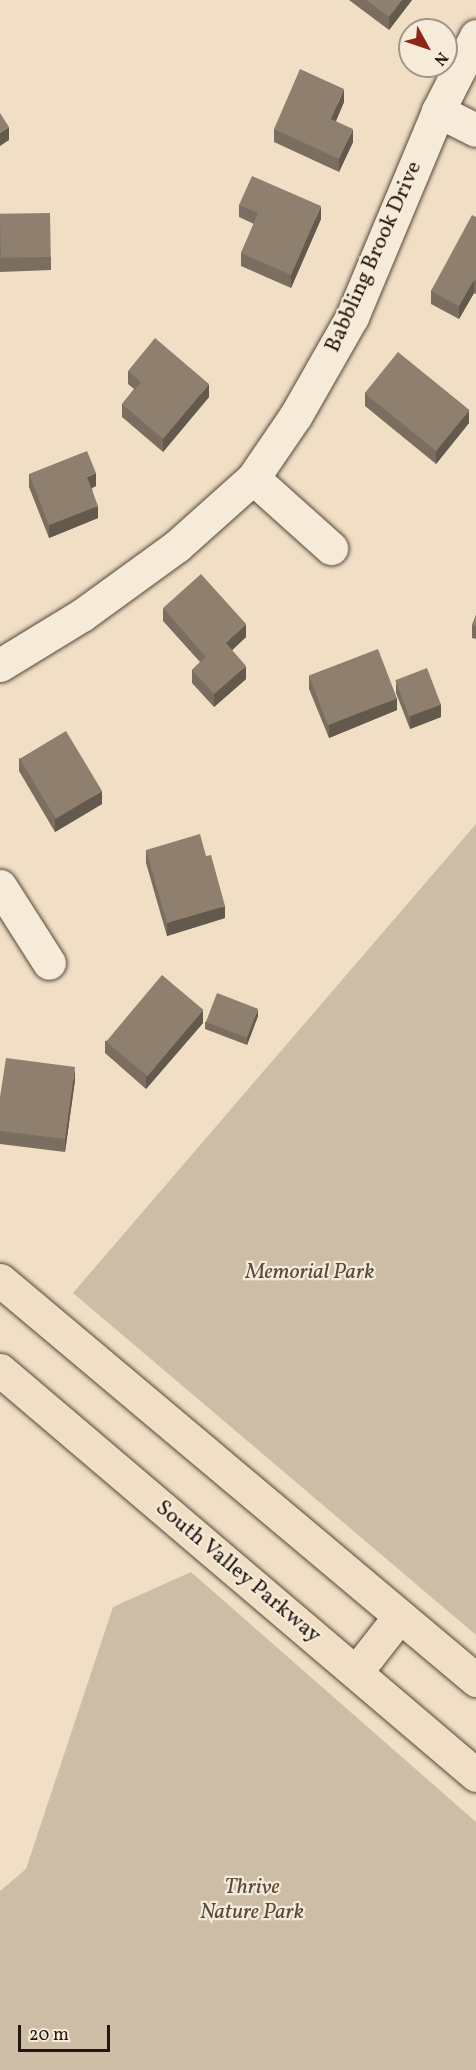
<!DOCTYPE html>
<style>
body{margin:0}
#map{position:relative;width:476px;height:2070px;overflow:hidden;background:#f1dfc5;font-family:Vollkorn,serif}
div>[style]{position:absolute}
.green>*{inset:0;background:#cebda6}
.roads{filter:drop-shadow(0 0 2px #57493c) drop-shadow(0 0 2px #57493c)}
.minor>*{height:33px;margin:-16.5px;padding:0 16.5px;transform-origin:16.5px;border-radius:16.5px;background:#f6ead9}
.major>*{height:33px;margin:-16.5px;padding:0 16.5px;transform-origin:16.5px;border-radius:16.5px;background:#f1dfc5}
.wall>*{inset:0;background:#7b6d5f}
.shaded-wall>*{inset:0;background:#64594d}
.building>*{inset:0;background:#8f7f6e;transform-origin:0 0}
span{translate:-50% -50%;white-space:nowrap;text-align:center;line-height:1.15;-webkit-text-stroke:4.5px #f6ead9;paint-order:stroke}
.street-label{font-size:22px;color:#24170f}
.park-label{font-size:22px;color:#57493c;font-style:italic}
.north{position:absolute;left:398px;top:18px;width:60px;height:60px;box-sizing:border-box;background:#f6ead9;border:2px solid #a29688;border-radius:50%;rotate:130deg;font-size:16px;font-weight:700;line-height:24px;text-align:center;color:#24170f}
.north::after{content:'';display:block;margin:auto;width:21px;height:27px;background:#8f2418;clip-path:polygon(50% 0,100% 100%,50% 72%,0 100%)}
.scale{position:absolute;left:18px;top:2025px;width:92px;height:27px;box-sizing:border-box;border:3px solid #24170f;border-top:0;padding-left:8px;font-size:18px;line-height:21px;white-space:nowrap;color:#24170f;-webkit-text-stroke:4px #f6ead9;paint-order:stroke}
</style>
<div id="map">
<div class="green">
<i style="clip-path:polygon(476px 824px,476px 1635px,73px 1293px)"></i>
<i style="clip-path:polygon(191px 1572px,476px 1822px,476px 2070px,0 2070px,0 1891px,26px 1869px,113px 1607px)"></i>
</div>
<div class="roads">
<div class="minor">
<i style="left:438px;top:111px;width:42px;rotate:26.6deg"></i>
<i style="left:253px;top:478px;width:105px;rotate:41.9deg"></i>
<i style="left:0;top:665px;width:96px;rotate:-31.4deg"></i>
<i style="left:82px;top:615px;width:117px;rotate:-36deg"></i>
<i style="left:177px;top:546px;width:102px;rotate:-41.8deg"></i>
<i style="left:253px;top:478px;width:76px;rotate:-55.7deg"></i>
<i style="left:296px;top:415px;width:113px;rotate:-60.3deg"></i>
<i style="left:352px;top:317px;width:223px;rotate:-67.3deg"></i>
<i style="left:438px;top:111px;width:84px;rotate:-63.1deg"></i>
<i style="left:0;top:886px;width:91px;rotate:57.5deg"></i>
</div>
<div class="major">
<i style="left:0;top:1280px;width:622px;rotate:40.04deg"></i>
<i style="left:0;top:1370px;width:625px;rotate:40.39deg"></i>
<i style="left:356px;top:1672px;width:70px;rotate:-52deg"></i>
</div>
</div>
<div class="wall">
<i style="clip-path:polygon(349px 0,412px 0,389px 30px)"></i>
<i style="clip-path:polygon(344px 102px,336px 121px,353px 142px,339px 172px,274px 142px,274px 129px)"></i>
<i style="clip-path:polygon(239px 205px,321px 219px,291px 288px,241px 266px,241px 253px,254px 224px,239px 217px)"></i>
<i style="clip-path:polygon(0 215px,51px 257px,51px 270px,0 272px)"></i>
<i style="clip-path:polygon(476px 217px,476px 294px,474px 293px,459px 319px,431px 304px,431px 291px)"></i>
<i style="clip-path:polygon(128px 371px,209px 397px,163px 452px,122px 417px,122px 404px,134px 389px,128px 384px)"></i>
<i style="clip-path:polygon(365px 393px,469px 423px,436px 464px,365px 406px)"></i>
<i style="clip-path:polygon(29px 474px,96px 486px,92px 488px,98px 518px,49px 538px,29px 487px)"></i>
<i style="clip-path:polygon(163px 608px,246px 637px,232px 650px,246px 679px,214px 707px,192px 683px,192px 670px,200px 662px,163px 621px)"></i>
<i style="clip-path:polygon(476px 615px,476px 639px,472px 638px,472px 625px)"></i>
<i style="clip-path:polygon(309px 676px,397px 710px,329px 738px,309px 689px)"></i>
<i style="clip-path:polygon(396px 681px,441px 717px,410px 729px,396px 693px)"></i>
<i style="clip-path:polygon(19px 758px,102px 804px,55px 832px,19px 771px)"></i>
<i style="clip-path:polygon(146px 850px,206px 856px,225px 918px,167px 936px,146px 863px)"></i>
<i style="clip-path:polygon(258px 1016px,247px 1045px,205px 1029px,205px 1022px)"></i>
<i style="clip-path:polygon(203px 1023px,146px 1089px,105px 1053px,105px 1041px)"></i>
<i style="clip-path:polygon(75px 1080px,65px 1152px,0 1144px,0 1097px)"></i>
</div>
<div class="shaded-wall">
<i style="clip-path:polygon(402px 0,412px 0,389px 30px,389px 17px)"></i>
<i style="clip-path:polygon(344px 89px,344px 102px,331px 132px,331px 119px)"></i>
<i style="clip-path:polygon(9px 127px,9px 140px,0 146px,0 133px)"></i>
<i style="clip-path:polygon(353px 129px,353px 142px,339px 172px,339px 159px)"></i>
<i style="clip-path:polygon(321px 206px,321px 219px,291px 288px,291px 275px)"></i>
<i style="clip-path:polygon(474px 280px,474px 293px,459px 319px,459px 306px)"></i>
<i style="clip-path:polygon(209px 384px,209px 397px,163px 452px,163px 439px)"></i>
<i style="clip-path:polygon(469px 410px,469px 423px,436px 464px,436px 451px)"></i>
<i style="clip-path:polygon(96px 473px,96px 486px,87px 490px,87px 477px)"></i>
<i style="clip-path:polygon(98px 506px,98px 518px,49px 538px,49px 525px)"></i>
<i style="clip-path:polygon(246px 624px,246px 637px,226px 656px,226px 643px)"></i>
<i style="clip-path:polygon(246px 666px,246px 679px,214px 707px,214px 694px)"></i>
<i style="clip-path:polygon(397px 698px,397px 710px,329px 738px,329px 725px)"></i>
<i style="clip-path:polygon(441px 704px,441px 717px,410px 729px,410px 716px)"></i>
<i style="clip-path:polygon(102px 791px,102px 804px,55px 832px,55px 819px)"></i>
<i style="clip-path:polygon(225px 906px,225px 918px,167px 936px,167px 923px)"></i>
<i style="clip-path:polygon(258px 1009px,258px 1016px,247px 1045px,247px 1038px)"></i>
<i style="clip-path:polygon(203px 1010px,203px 1023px,146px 1089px,146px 1076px)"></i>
<i style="clip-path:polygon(75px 1067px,75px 1080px,65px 1152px,65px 1139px)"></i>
</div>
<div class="building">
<i style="clip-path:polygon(366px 0,402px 0,389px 17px)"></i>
<i style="clip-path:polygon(300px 69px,344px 89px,331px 119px,353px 129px,339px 159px,274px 129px)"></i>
<i style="clip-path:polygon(0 113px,9px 127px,0 133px)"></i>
<i style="clip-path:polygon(252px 176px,321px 206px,291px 275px,241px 253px,258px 213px,239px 205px)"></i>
<i style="left:50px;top:213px;width:44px;height:50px;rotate:89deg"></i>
<i style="clip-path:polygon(472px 215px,476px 217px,476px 281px,474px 280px,459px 306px,431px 291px)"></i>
<i style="clip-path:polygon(155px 338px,209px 384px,163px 439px,122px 404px,141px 382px,128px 371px)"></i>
<i style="left:398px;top:352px;width:92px;height:53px;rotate:39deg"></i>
<i style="clip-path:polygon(87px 451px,96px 473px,87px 477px,98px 506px,49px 525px,29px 474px)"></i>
<i style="clip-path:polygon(201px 574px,246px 624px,226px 643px,246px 666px,214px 694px,192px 670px,206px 657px,163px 608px)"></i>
<i style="clip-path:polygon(476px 615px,476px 626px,472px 625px)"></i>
<i style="left:378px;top:649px;width:53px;height:74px;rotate:69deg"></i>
<i style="left:427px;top:668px;width:39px;height:34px;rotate:69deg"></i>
<i style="left:66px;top:731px;width:70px;height:54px;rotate:59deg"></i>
<i style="clip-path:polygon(200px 834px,206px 856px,211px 855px,225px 906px,167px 923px,146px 850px)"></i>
<i style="left:162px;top:975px;width:54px;height:87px;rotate:40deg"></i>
<i style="left:217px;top:993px;width:44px;height:31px;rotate:21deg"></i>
<i style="clip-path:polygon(6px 1058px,75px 1067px,65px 1139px,0 1131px,0 1097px)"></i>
</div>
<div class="street-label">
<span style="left:374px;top:257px;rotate:-66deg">Babbling Brook Drive</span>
<span style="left:238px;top:1572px;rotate:40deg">South Valley Parkway</span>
</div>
<div class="park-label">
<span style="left:310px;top:1273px">Memorial Park</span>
<span style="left:252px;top:1900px">Thrive<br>Nature Park</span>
</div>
<div class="north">N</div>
<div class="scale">20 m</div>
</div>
